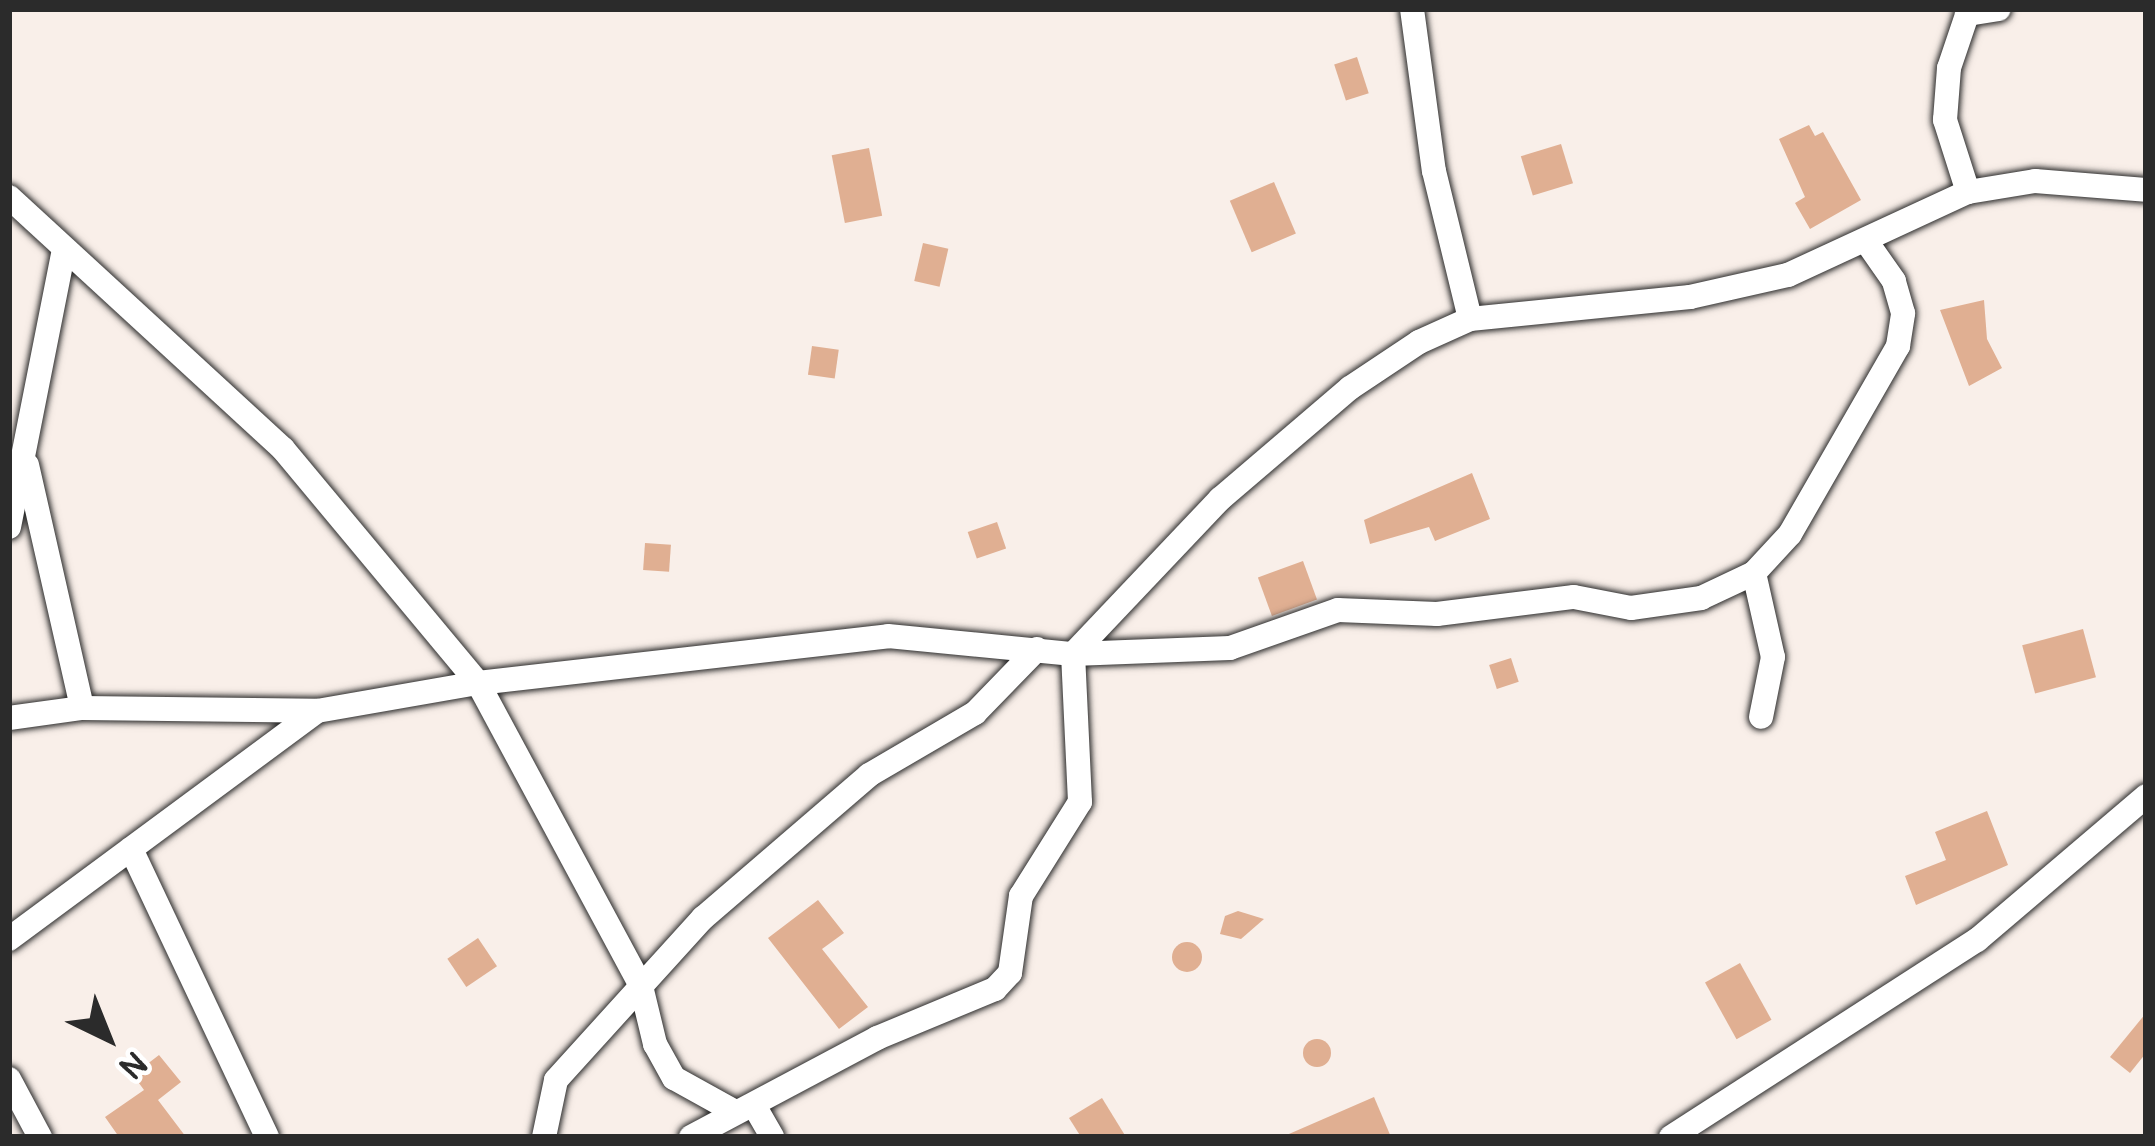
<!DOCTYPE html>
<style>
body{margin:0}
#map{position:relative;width:2155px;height:1146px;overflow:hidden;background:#f9efe9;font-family:Pangolin,sans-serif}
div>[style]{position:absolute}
.building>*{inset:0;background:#e0af92;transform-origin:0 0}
.round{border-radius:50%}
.roads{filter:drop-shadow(0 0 3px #2b2b2b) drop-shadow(0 0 3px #2b2b2b)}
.street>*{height:24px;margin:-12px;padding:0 12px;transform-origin:12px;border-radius:12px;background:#fff}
span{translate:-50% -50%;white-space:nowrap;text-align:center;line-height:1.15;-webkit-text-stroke:9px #fff;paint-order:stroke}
.frame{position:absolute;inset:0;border:12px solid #2b2b2b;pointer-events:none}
.north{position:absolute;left:48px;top:978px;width:120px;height:120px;-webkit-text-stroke:9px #fff;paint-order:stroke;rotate:137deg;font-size:33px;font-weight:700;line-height:48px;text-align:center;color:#2b2b2b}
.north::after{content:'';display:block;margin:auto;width:42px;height:54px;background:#2b2b2b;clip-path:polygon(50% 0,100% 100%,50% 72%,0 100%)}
</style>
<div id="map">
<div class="building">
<i style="left:1357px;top:57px;width:38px;height:24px;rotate:72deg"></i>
<i style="clip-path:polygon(1809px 125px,1815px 136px,1823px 132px,1861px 200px,1810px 229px,1795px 203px,1805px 197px,1779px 139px)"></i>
<i style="left:1561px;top:144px;width:41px;height:42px;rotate:73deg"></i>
<i style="left:869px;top:148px;width:69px;height:38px;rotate:79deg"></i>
<i style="left:1274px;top:182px;width:56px;height:48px;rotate:67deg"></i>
<i style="left:923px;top:243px;width:26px;height:39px;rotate:13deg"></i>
<i style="clip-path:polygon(1984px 300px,1987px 339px,2002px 368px,1969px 386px,1940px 310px)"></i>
<i style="left:812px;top:346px;width:27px;height:29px;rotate:8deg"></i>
<i style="clip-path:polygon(1472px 473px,1490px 519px,1435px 541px,1429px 527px,1370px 544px,1364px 520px)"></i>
<i style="left:997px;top:522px;width:28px;height:31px;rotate:71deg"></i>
<i style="left:645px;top:543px;width:26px;height:27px;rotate:4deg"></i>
<i style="left:1303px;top:561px;width:41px;height:48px;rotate:70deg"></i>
<i style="left:2083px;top:629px;width:50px;height:63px;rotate:75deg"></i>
<i style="left:1511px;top:658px;width:25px;height:23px;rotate:72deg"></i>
<i style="clip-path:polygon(1987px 811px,2008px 865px,1916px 905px,1905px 876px,1946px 860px,1935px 832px)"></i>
<i style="clip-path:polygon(818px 900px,844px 933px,822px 949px,868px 1007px,839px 1029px,768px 938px)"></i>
<i style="clip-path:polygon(1238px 911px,1264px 919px,1241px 939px,1220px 934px,1225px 916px)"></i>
<i style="left:478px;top:938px;width:34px;height:37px;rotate:56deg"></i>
<i class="round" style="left:1172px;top:942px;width:30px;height:30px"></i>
<i style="left:1740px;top:963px;width:65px;height:40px;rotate:61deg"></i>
<i style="clip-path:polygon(2146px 1013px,2146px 1053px,2130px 1073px,2110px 1057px)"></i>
<i class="round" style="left:1303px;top:1039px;width:28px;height:28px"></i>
<i style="clip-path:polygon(159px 1055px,181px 1082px,158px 1100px,186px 1137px,119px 1137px,105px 1117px,144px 1090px,133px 1075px)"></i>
<i style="clip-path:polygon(1374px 1097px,1391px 1137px,1282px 1137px)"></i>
<i style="clip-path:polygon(1102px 1098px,1126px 1137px,1081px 1137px,1069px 1118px)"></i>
</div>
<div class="roads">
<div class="street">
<i style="left:1412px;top:9px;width:163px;rotate:82.3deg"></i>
<i style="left:1434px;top:171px;width:152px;rotate:76.3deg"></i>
<i style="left:1967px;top:14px;width:32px;rotate:-9deg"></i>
<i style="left:1968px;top:192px;width:76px;rotate:-107.7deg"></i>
<i style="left:1945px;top:120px;width:52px;rotate:-85.6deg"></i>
<i style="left:1949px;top:68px;width:62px;rotate:-71.3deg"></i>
<i style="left:9px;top:197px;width:372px;rotate:42.6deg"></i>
<i style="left:283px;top:449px;width:305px;rotate:50.2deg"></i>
<i style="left:478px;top:683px;width:344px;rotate:61.7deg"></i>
<i style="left:641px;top:986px;width:60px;rotate:76.4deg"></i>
<i style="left:655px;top:1044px;width:39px;rotate:61deg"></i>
<i style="left:674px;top:1078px;width:66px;rotate:28.9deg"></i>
<i style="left:27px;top:465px;width:249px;rotate:77.2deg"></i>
<i style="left:9px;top:527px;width:284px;rotate:-78.8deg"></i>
<i style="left:1754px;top:573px;width:86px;rotate:77.3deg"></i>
<i style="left:1773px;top:657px;width:61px;rotate:101.3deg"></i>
<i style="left:9px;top:718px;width:74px;rotate:-7.8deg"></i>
<i style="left:82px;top:708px;width:235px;rotate:0.7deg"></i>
<i style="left:317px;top:711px;width:163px;rotate:-9.9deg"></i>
<i style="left:478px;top:683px;width:413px;rotate:-6.5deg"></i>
<i style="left:888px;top:636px;width:186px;rotate:5.6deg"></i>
<i style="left:1073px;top:654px;width:157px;rotate:-2.2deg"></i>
<i style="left:1230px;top:648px;width:114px;rotate:-19.4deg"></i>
<i style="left:1338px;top:610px;width:99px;rotate:2.3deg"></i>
<i style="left:1437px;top:614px;width:138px;rotate:-7.1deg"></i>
<i style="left:1574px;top:597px;width:58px;rotate:10.9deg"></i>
<i style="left:1631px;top:608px;width:71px;rotate:-8.1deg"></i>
<i style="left:1701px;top:598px;width:59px;rotate:-25.3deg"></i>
<i style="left:1754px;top:573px;width:53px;rotate:-47.3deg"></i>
<i style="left:1790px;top:534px;width:217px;rotate:-60.1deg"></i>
<i style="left:1898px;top:346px;width:33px;rotate:-81deg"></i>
<i style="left:1903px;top:313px;width:33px;rotate:-106deg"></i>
<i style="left:1894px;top:281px;width:49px;rotate:-125deg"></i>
<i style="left:131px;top:849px;width:318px;rotate:64.7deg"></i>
<i style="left:9px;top:939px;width:383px;rotate:-36.5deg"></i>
<i style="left:9px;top:1079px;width:66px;rotate:61.9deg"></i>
<i style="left:755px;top:1107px;width:34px;rotate:60deg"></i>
<i style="left:544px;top:1137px;width:58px;rotate:-78.1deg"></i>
<i style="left:556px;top:1080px;width:219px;rotate:-47.8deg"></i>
<i style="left:703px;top:918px;width:219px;rotate:-40.7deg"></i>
<i style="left:869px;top:775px;width:123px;rotate:-30.3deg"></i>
<i style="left:975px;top:713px;width:89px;rotate:-45.9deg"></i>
<i style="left:691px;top:1137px;width:211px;rotate:-28deg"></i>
<i style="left:877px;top:1038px;width:128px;rotate:-22.6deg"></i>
<i style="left:995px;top:989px;width:22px;rotate:-47deg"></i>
<i style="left:1010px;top:973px;width:78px;rotate:-81.9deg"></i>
<i style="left:1021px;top:896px;width:111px;rotate:-57.9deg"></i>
<i style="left:1080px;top:802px;width:148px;rotate:-92.7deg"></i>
<i style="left:1073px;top:654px;width:214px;rotate:-46.5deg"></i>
<i style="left:1220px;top:499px;width:171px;rotate:-40.5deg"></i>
<i style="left:1350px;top:388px;width:83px;rotate:-33.7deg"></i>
<i style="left:1419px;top:342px;width:56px;rotate:-24.3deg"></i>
<i style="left:1470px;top:319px;width:221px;rotate:-5.7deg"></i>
<i style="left:1690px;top:297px;width:100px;rotate:-12.7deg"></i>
<i style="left:1788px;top:275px;width:198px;rotate:-24.8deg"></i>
<i style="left:1968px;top:192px;width:68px;rotate:-9.3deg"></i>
<i style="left:2035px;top:181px;width:111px;rotate:4.6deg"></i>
<i style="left:1671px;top:1137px;width:364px;rotate:-32.8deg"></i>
<i style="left:1977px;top:940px;width:222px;rotate:-40.4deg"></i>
</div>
</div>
<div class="frame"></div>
<div class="north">N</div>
</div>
